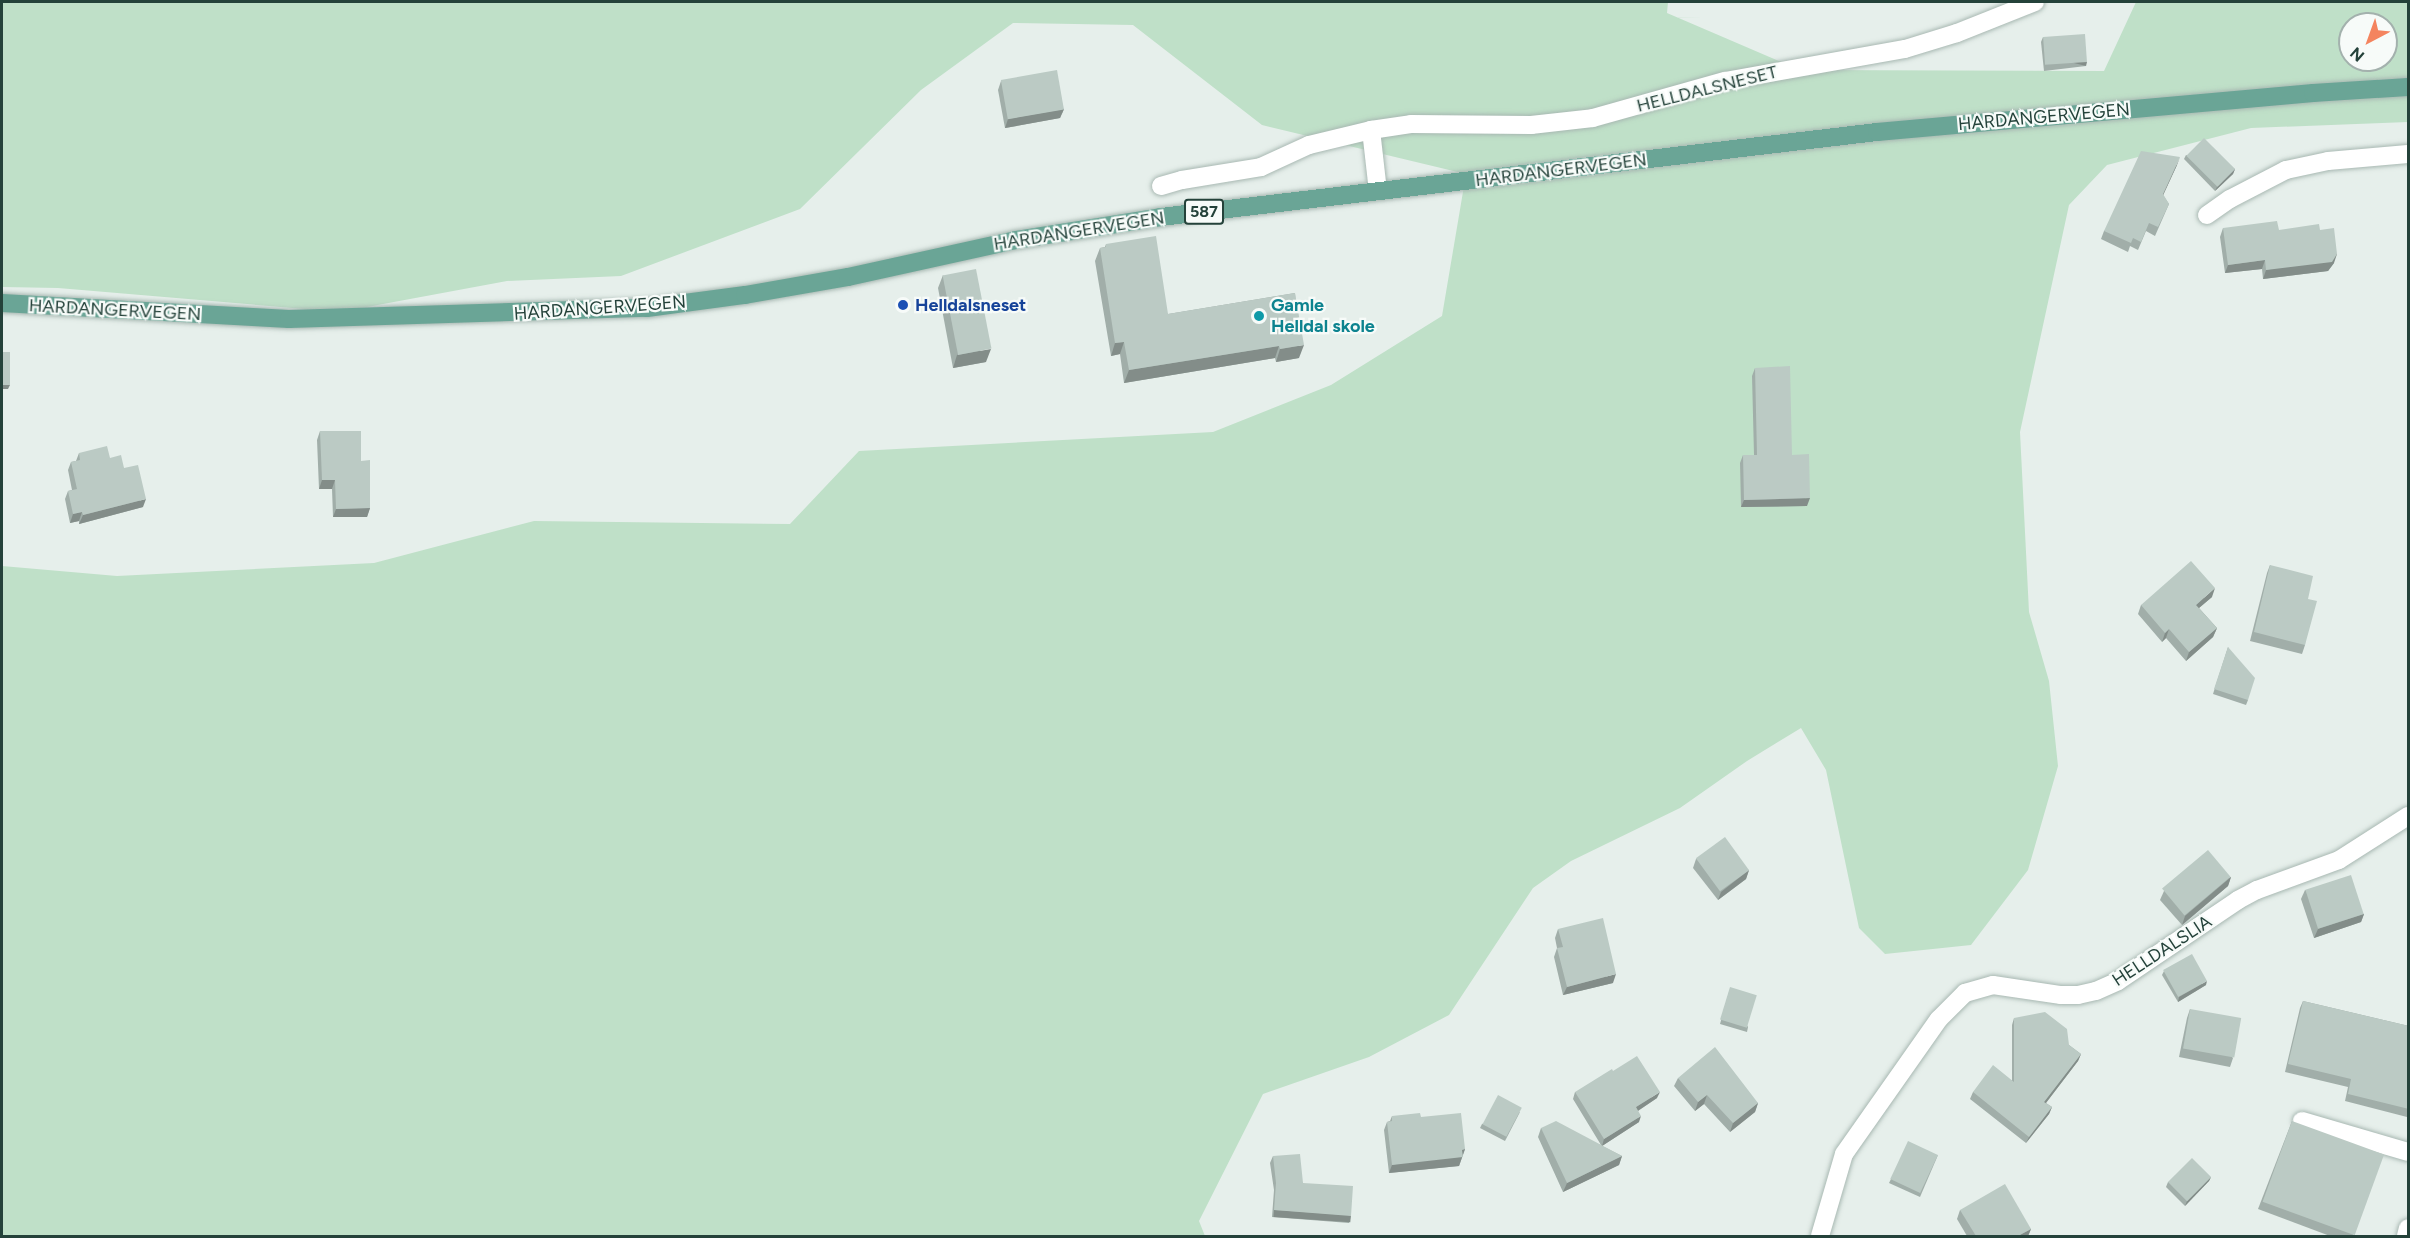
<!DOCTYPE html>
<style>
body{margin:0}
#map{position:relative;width:2410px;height:1238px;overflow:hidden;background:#e6efeb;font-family:Figtree,sans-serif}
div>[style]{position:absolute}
.green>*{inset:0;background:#bfe0c8}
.roads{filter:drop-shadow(0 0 2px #a8b8b2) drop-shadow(0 0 2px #a8b8b2)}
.minor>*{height:18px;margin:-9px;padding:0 9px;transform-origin:9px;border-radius:9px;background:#fff}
.primary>*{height:18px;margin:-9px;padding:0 9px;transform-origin:9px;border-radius:9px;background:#6aa596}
.wall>*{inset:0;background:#a1aea9}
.shaded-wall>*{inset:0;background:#838d89;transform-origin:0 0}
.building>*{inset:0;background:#bbcac4;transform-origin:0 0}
.dots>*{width:16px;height:16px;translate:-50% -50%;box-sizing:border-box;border:3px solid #f7fbf9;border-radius:50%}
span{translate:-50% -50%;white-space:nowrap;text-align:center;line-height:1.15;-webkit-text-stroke:4.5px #f7fbf9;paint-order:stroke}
.shield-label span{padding:2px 4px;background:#f7fbf9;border:2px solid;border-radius:4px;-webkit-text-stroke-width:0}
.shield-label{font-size:16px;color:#24423a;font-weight:700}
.street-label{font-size:18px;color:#24423a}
.transit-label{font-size:18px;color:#164399;font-weight:700}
.left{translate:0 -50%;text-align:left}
.culture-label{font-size:18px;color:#0d838f;font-weight:700}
.frame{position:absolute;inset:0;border:3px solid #24423a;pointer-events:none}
.north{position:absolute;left:2338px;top:12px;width:60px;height:60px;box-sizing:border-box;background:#f7fbf9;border:2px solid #a3b1ad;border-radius:50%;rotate:221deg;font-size:16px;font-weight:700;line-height:24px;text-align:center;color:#24423a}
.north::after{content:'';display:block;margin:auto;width:21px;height:27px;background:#f4845f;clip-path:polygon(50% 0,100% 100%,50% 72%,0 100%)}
</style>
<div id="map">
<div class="green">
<i style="clip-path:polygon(evenodd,2px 2px,1668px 2px,1667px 13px,1800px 70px,2104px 71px,2136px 2px,2408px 2px,2408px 122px,2251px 128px,2107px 165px,2069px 205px,2020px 432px,2029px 612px,2049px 681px,2058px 766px,2028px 870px,1971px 945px,1885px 954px,1859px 928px,1826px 770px,1801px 728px,1747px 761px,1680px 808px,1571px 861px,1533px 888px,1449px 1015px,1369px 1057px,1263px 1094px,1199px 1221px,1205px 1236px,2px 1236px,2px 566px,117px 576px,374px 563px,534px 521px,790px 524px,859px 451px,1213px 432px,1331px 385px,1442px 316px,1466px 174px,1262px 125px,1133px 25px,1013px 23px,921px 90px,800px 209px,621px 276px,507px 281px,340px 312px,58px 288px,2px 287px,2px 2px,2350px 24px,2386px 24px,2386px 60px,2350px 60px,2350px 24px)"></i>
</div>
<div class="roads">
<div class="minor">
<i style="left:1371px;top:130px;width:61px;rotate:83.5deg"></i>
<i style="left:1161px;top:186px;width:22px;rotate:-16deg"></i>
<i style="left:1182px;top:180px;width:80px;rotate:-9.3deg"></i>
<i style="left:1261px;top:167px;width:53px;rotate:-24.6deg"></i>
<i style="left:1309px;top:145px;width:64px;rotate:-13.6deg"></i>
<i style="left:1371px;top:130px;width:40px;rotate:-8.5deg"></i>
<i style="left:1411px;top:124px;width:120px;rotate:0.5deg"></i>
<i style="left:1531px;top:125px;width:62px;rotate:-6.4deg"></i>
<i style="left:1593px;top:118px;width:137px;rotate:-15.7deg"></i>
<i style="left:1725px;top:81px;width:183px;rotate:-10.1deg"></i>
<i style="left:1905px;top:49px;width:54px;rotate:-17.1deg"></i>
<i style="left:1957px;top:33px;width:84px;rotate:-21.7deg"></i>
<i style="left:2207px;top:215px;width:28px;rotate:-35deg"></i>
<i style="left:2230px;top:199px;width:63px;rotate:-27.4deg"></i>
<i style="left:2286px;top:170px;width:43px;rotate:-12.1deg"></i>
<i style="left:2328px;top:161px;width:80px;rotate:-5deg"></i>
<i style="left:2302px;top:1121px;width:110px;rotate:16.3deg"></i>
<i style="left:1820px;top:1236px;width:85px;rotate:-73.7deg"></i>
<i style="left:1844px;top:1154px;width:165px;rotate:-54.9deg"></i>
<i style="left:1939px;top:1019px;width:37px;rotate:-45deg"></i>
<i style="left:1965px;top:993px;width:29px;rotate:-16deg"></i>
<i style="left:1993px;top:985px;width:69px;rotate:8.4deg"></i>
<i style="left:2061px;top:995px;width:17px"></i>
<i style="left:2078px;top:995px;width:18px;rotate:-13deg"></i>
<i style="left:2096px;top:991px;width:24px;rotate:-24deg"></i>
<i style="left:2118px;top:981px;width:145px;rotate:-34deg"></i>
<i style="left:2238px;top:900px;width:21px;rotate:-28deg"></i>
<i style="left:2257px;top:890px;width:87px;rotate:-20.1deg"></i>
<i style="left:2339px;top:860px;width:82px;rotate:-32.5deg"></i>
<i style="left:2406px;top:1236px;width:8px;rotate:-76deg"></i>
</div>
<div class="primary">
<i style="left:2px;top:303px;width:287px;rotate:3.2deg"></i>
<i style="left:289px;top:319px;width:358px;rotate:-1.8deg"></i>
<i style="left:647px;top:308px;width:99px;rotate:-7.6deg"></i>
<i style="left:745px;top:295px;width:105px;rotate:-9.9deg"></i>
<i style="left:848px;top:277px;width:172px;rotate:-12.4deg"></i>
<i style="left:1016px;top:240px;width:147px;rotate:-9deg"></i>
<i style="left:1161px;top:217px;width:721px;rotate:-6.77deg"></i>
<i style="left:1877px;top:132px;width:438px;rotate:-5.1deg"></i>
<i style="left:2313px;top:93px;width:95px;rotate:-3.6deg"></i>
</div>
</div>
<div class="wall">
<i style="clip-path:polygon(2043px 37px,2086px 66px,2044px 71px,2041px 42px)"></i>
<i style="clip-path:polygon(1001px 81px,1064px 109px,1060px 118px,1005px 128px,998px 90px)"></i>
<i style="clip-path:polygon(2186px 155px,2235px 169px,2233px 174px,2215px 191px,2184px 159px)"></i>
<i style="clip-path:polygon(2177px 165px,2163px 195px,2169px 204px,2155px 236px,2146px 231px,2138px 250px,2130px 246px,2128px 252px,2101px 239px,2104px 231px)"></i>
<i style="clip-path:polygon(2223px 228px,2279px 230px,2320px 230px,2334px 263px,2328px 271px,2263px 279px,2262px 269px,2225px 273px,2220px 237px)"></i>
<i style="clip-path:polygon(1106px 244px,1168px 314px,1295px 293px,1299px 358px,1276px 362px,1275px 358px,1124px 383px,1120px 354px,1111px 356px,1095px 261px,1100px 248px,1105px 247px)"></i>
<i style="clip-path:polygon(943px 275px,986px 362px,953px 368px,938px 288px)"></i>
<i style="clip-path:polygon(1755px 368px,1792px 455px,1807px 506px,1741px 507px,1740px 463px,1743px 455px,1754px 455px,1752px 376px)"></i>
<i style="clip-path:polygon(320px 431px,361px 461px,370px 508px,367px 517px,333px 517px,332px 489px,319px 489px,317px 440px)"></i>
<i style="clip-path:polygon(79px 453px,110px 458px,124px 468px,143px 507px,79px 524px,79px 521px,70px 523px,65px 499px,68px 491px,72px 490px,68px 470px,71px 462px,76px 461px)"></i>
<i style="clip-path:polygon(2270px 565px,2308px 599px,2305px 645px,2302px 654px,2250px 641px,2267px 573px)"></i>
<i style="clip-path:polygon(2212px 597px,2199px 608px,2217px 628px,2213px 637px,2186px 661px,2166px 638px,2162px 642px,2138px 614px,2141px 605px)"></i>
<i style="clip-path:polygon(2228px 647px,2248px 700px,2246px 705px,2213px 694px)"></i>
<i style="clip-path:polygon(1696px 859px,1749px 870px,1746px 879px,1718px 900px,1693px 868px)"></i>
<i style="clip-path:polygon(2231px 877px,2228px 886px,2182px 925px,2160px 900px,2164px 891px)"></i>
<i style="clip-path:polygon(2305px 890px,2364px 914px,2361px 922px,2314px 938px,2301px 899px)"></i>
<i style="clip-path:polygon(1558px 929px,1613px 983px,1563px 995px,1554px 957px,1557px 948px,1555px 938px)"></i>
<i style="clip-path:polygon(2164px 971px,2206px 985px,2178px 1002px,2162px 975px)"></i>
<i style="clip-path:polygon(1729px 992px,1748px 1027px,1747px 1032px,1720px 1024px)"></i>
<i style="clip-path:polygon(2303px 1001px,2409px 1026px,2409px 1113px,2407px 1117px,2345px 1101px,2348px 1087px,2285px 1072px,2300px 1008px)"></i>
<i style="clip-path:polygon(2190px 1009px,2233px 1058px,2230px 1067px,2179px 1057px,2187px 1018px)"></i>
<i style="clip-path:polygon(2014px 1018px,2069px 1045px,2081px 1054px,2078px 1061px,2046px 1103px,2052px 1107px,2049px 1114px,2026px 1143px,1970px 1099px,1973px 1092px,2012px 1080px,2012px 1025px)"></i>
<i style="clip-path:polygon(1678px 1078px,1758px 1103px,1755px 1112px,1730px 1132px,1704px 1104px,1695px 1111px,1674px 1086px)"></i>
<i style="clip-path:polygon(1575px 1092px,1657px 1098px,1638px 1111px,1639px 1122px,1602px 1146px,1622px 1156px,1619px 1165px,1563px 1192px,1538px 1137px,1541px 1128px,1601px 1145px,1573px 1099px)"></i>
<i style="clip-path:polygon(1520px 1112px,1505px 1141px,1480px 1128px,1482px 1124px)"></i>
<i style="clip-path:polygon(1392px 1116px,1421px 1117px,1465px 1149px,1459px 1166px,1389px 1173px,1384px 1130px,1387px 1122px,1390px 1121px)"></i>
<i style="clip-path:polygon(2292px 1121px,2354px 1236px,2330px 1236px,2258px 1209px)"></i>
<i style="clip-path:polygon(1938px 1155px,1920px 1197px,1889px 1183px,1891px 1179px)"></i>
<i style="clip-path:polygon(1273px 1156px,1303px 1183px,1351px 1216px,1349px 1223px,1272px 1217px,1274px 1190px,1270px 1163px)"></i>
<i style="clip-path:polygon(2211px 1177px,2209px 1181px,2185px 1206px,2166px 1187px,2168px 1182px)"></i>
<i style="clip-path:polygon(1960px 1210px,2031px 1229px,2028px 1236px,1967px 1236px,1957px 1219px)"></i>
</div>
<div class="shaded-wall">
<i style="left:2087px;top:62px;width:4px;height:42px;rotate:104deg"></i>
<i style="clip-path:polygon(1064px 109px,1060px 118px,1005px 128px,1008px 119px)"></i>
<i style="clip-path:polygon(2180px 157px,2177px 165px,2160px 202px,2163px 194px)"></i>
<i style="clip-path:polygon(2235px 169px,2233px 174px,2215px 191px,2217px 187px)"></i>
<i style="clip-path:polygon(2337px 254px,2334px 263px,2328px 271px,2263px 279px,2266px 270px)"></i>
<i style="clip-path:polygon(2265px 260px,2262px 269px,2225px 273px,2228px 265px)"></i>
<i style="clip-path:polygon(1124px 342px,1120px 354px,1111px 356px,1115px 343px)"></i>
<i style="clip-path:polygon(1304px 345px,1299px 358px,1276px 362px,1280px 349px)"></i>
<i style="clip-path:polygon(1279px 346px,1275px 358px,1124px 383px,1129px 370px)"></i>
<i style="clip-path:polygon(991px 349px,986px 362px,953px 368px,957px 355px)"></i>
<i style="clip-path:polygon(2px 385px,10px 385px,8px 389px,2px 389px)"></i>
<i style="clip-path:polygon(322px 480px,335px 480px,332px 489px,319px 489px)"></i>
<i style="clip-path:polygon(1810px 498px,1807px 506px,1741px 507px,1744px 500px)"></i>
<i style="clip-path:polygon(146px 499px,143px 507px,79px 524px,83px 515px)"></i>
<i style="clip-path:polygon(370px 508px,367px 517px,333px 517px,336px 509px)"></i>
<i style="clip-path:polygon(82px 512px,79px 521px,70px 523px,73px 514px)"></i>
<i style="clip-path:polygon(2215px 588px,2212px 597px,2193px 613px,2196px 605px)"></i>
<i style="clip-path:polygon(2217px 628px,2213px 637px,2186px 661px,2189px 652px)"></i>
<i style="clip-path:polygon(2169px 629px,2166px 638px,2162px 642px,2165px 633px)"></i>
<i style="clip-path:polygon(1749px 870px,1746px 879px,1718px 900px,1721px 892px)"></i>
<i style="clip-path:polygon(2231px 877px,2228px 886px,2182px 925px,2185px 916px)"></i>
<i style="clip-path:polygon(2364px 914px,2361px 922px,2314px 938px,2318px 929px)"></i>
<i style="clip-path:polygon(1616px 974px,1613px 983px,1563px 995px,1567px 987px)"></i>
<i style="clip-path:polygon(2207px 981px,2206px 985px,2178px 1002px,2179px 997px)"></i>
<i style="clip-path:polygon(2081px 1054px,2078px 1061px,2042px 1108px,2044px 1102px)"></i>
<i style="clip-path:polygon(1660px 1092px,1657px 1098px,1633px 1114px,1636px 1107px)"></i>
<i style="clip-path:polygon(1707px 1095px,1704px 1104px,1695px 1111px,1698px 1102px)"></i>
<i style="clip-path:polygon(1758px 1103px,1755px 1112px,1730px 1132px,1733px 1123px)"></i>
<i style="clip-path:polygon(2052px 1107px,2049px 1114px,2026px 1143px,2029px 1137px)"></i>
<i style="clip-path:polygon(1641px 1116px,1639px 1122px,1602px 1146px,1604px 1139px)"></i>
<i style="clip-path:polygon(1465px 1149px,1459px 1166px,1389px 1173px,1392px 1165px)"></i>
<i style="clip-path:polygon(1622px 1156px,1619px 1165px,1563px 1192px,1567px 1183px)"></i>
<i style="clip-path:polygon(2211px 1177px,2209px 1181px,2185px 1206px,2187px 1201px)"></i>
<i style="left:1274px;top:1210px;width:77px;height:7px;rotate:4deg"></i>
<i style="clip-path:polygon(2031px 1229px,2028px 1236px,2018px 1236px)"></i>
</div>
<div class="building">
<i style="left:2085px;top:34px;width:28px;height:42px;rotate:86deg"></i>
<i style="left:1057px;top:70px;width:40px;height:57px;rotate:80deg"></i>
<i style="left:2204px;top:138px;width:44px;height:25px;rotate:45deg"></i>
<i style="clip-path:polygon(2141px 151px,2180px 157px,2163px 194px,2169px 204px,2158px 227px,2149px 223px,2141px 242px,2133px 238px,2131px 243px,2104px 231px)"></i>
<i style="clip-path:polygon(2277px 221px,2279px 230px,2319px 224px,2320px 230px,2334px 228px,2337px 254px,2332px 262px,2266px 270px,2265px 260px,2228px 265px,2223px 228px)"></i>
<i style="clip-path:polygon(1156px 236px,1168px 314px,1295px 293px,1304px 345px,1280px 349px,1279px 346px,1129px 370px,1124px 342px,1115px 343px,1100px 248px,1106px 247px,1106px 244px)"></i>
<i style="left:976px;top:269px;width:81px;height:34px;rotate:79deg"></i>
<i style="left:2px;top:352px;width:8px;height:33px"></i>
<i style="clip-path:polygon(1790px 366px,1792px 455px,1809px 454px,1810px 498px,1744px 500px,1743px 455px,1757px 455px,1755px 368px)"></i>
<i style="clip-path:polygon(320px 431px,361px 431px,361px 461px,370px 460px,370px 508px,336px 509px,335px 480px,322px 480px)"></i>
<i style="clip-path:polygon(107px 446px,110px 458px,121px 455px,124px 468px,138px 465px,146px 499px,83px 515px,82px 512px,73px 514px,68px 491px,77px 489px,71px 462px,80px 460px,79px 453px)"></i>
<i style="clip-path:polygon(2191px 561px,2215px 588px,2196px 605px,2217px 628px,2189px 652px,2169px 629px,2165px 633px,2141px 605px)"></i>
<i style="clip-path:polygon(2270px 565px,2313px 576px,2308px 599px,2317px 601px,2305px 645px,2254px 632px)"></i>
<i style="clip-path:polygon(2228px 647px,2255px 678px,2248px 700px,2214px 689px)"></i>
<i style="left:1725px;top:837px;width:41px;height:36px;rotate:54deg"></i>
<i style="left:2208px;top:850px;width:35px;height:60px;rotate:50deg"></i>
<i style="left:2351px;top:875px;width:41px;height:48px;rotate:72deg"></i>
<i style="clip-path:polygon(1603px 918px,1616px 974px,1567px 987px,1557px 948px,1563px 947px,1558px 929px)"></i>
<i style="left:2192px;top:954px;width:31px;height:33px;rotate:61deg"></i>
<i style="left:1730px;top:987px;width:28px;height:34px;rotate:17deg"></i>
<i style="clip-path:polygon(2303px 1001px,2409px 1026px,2409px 1109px,2348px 1094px,2351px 1079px,2288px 1064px)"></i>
<i style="left:2190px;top:1009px;width:52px;height:40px;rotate:10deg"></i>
<i style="clip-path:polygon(2045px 1012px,2067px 1029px,2069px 1045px,2081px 1054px,2044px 1102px,2052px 1107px,2029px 1137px,1973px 1092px,1993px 1065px,2014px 1082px,2014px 1018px)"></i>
<i style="clip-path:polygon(1715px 1047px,1758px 1103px,1733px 1123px,1707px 1095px,1698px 1102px,1678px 1078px)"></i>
<i style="clip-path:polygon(1637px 1056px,1660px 1092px,1636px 1107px,1641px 1116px,1604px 1139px,1575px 1092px,1612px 1069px,1613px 1071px)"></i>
<i style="left:1498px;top:1095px;width:27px;height:33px;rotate:28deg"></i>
<i style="clip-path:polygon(1420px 1113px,1421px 1117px,1461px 1113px,1465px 1149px,1462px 1150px,1463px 1157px,1392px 1165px,1387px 1122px,1392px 1121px,1392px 1116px)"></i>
<i style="clip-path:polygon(1556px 1121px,1622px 1156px,1567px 1183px,1541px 1128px)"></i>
<i style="left:2292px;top:1121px;width:98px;height:86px;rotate:20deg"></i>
<i style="left:1908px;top:1141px;width:33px;height:42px;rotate:25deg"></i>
<i style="clip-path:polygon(1300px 1154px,1303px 1183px,1353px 1186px,1351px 1216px,1274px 1210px,1276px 1183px,1273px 1156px)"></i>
<i style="left:2192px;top:1158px;width:27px;height:34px;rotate:45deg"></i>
<i style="clip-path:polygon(2005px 1184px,2031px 1229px,2018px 1236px,1976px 1236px,1960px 1210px)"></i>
</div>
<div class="dots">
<i style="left:903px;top:305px;background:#1a4fb4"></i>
<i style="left:1259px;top:316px;background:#0f9aa8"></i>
</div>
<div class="shield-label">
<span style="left:1204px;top:212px">587</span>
</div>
<div class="street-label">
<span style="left:1707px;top:89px;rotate:-14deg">HELLDALSNESET</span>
<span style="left:2044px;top:117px;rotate:-5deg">HARDANGERVEGEN</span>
<span style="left:1561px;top:170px;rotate:-7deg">HARDANGERVEGEN</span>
<span style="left:1079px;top:231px;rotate:-9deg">HARDANGERVEGEN</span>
<span style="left:600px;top:308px;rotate:-4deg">HARDANGERVEGEN</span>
<span style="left:115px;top:310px;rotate:3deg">HARDANGERVEGEN</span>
<span style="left:2162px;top:951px;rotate:-33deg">HELLDALSLIA</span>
</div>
<div class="transit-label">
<span class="left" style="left:915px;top:305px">Helldalsneset</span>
</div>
<div class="culture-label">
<span class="left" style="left:1271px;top:316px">Gamle<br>Helldal skole</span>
</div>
<div class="frame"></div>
<div class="north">N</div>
</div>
